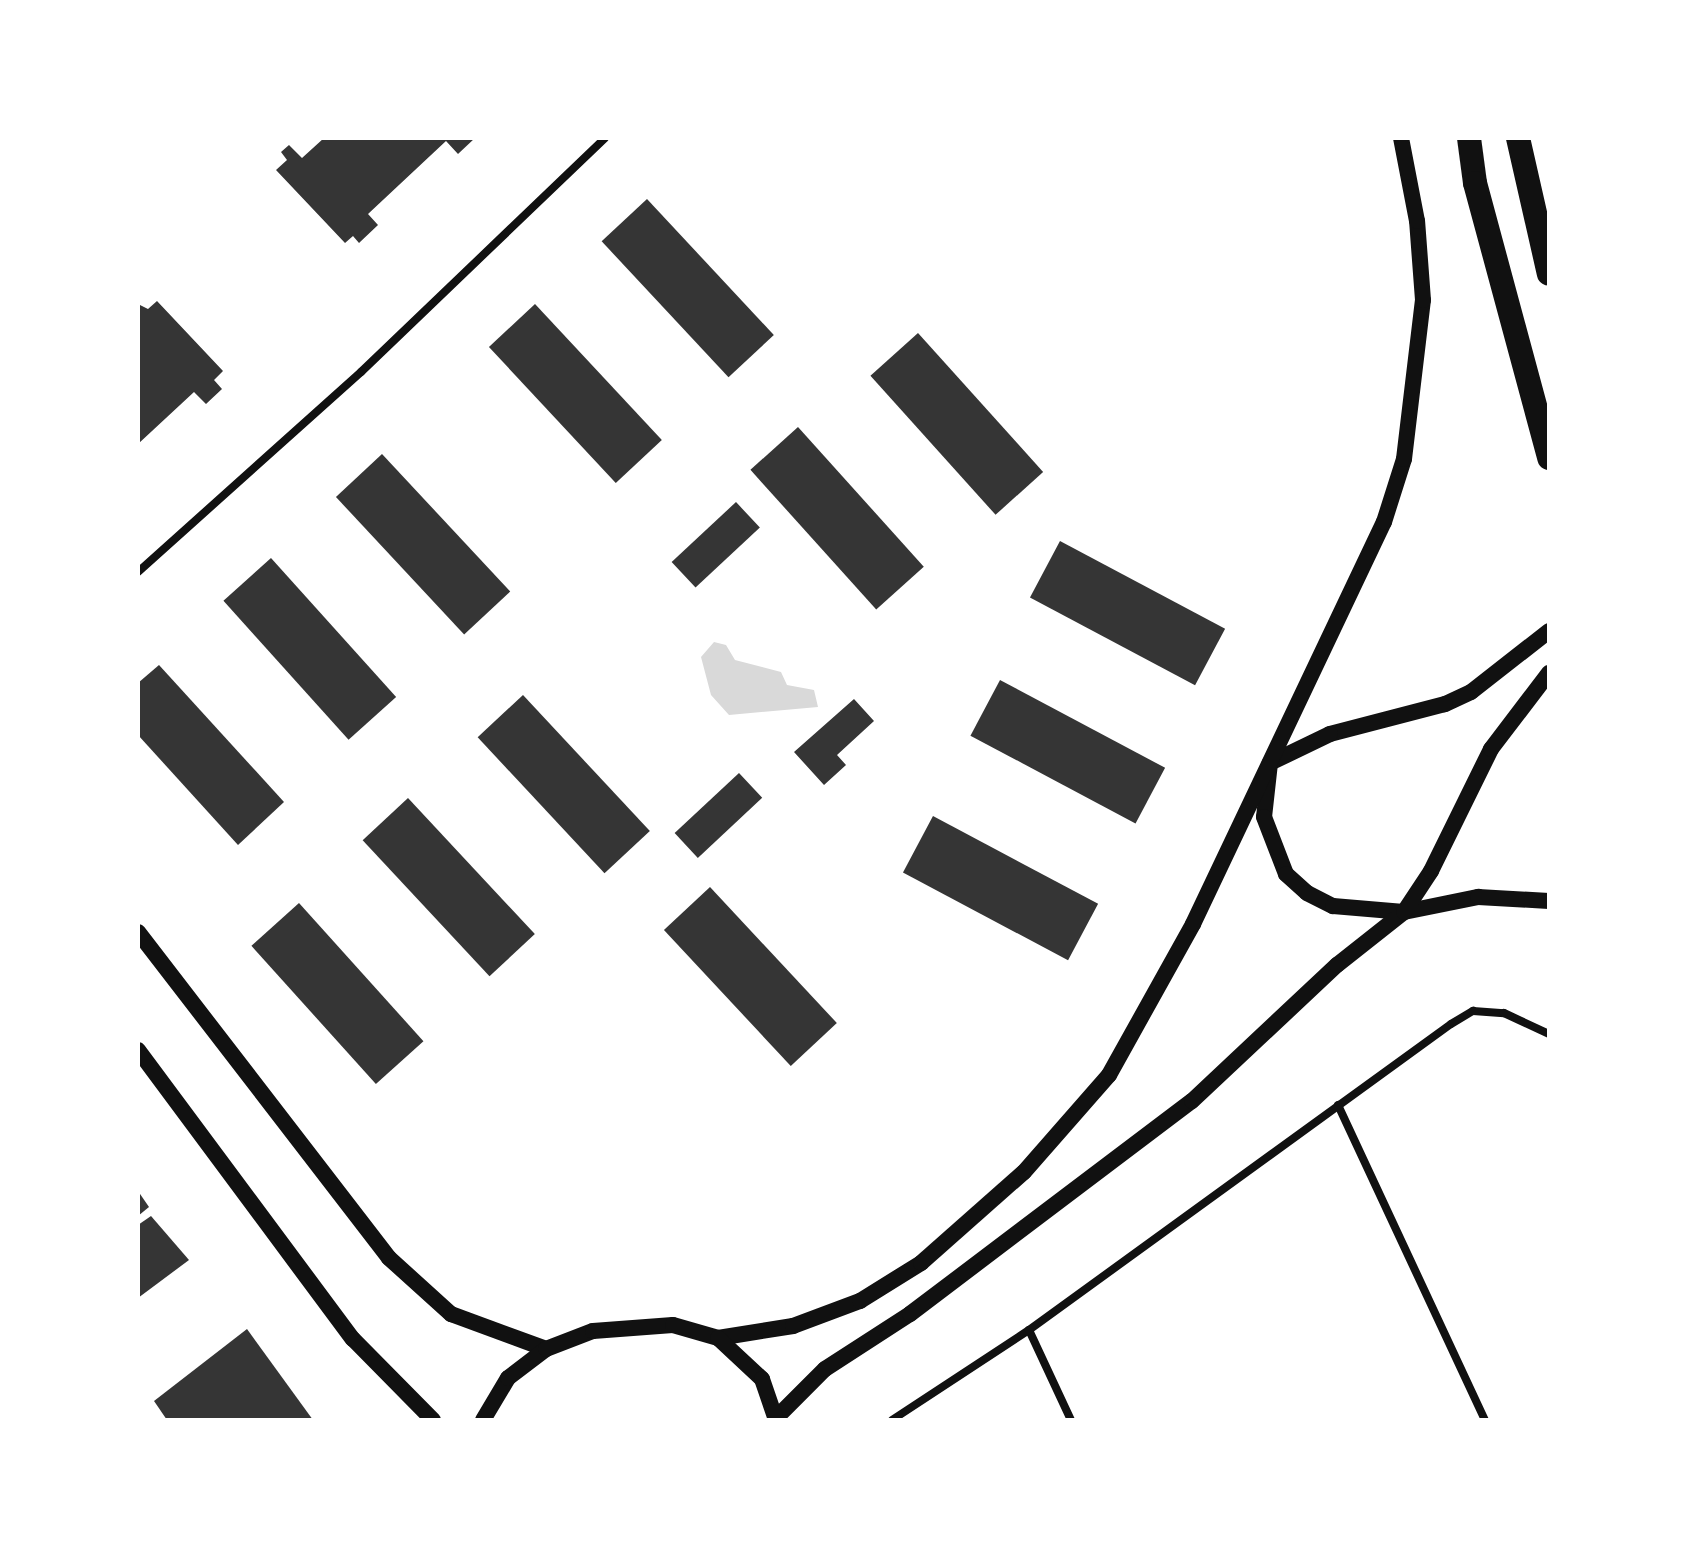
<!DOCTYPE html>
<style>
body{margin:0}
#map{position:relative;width:1687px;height:1558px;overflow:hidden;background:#fff;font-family:Lora,serif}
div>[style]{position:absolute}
.water>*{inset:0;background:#d9d9d9}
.building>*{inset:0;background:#353535;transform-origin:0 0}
.minor>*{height:8px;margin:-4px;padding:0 4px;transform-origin:4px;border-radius:4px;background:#111}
.secondary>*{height:16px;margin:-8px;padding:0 8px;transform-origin:8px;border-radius:8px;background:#111}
.motorway>*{height:24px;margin:-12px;padding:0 12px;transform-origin:12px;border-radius:12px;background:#111}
span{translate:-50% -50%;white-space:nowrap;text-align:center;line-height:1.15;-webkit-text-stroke:6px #fff;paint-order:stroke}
.frame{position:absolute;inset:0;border:140px solid #fff;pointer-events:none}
</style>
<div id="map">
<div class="water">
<i style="clip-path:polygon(714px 642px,726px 645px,735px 660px,781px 672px,787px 685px,814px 690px,818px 707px,729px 715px,711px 695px,701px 657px)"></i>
</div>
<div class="building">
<i style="clip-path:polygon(324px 138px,475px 138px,458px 154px,446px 141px,368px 214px,378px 225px,359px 243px,353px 236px,345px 243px,276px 170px,287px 160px,281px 152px,289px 145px,302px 158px)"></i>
<i style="left:647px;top:199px;width:186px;height:62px;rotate:47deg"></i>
<i style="clip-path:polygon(157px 301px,223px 371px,214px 380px,222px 389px,206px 404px,194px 392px,138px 444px,138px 304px,148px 309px)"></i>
<i style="left:535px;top:304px;width:186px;height:63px;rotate:47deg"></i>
<i style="left:918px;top:333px;width:187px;height:64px;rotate:48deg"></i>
<i style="left:798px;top:427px;width:188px;height:64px;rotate:48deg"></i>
<i style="left:382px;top:454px;width:188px;height:63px;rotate:47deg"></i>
<i style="left:736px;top:502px;width:35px;height:88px;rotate:47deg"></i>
<i style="left:1060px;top:541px;width:187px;height:64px;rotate:28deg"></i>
<i style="left:271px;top:558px;width:187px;height:64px;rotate:48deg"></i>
<i style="clip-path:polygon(159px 665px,284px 802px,238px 845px,138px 735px,138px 683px)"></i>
<i style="left:1000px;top:680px;width:187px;height:63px;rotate:28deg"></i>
<i style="left:523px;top:695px;width:186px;height:62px;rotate:47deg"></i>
<i style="clip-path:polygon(854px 699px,874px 721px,837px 755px,846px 765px,824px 785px,794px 752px)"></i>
<i style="left:739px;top:773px;width:34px;height:88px;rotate:47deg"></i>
<i style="left:408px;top:798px;width:186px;height:62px;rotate:47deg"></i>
<i style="left:933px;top:816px;width:187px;height:64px;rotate:28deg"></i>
<i style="left:710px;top:887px;width:186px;height:63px;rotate:47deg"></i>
<i style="left:299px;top:903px;width:186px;height:64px;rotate:48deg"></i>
<i style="clip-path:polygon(138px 1191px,149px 1207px,138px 1216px)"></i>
<i style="clip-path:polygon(151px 1216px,189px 1260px,138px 1298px,138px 1225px)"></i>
<i style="clip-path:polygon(247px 1329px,313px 1420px,167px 1420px,154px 1401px)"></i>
</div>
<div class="minor">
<i style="left:138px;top:572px;width:300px;rotate:-41.9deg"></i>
<i style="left:361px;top:372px;width:338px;rotate:-43.8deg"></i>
<i style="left:1338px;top:1105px;width:348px;rotate:65deg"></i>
<i style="left:1029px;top:1330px;width:99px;rotate:65deg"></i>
<i style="left:892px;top:1420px;width:164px;rotate:-33.3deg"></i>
<i style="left:1029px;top:1330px;width:521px;rotate:-35.95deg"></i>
<i style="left:1451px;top:1024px;width:26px;rotate:-31deg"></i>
<i style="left:1473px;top:1011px;width:31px;rotate:4deg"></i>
<i style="left:1504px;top:1013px;width:50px;rotate:25deg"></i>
</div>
<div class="secondary">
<i style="left:1549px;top:631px;width:99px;rotate:142deg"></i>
<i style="left:1471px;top:692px;width:29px;rotate:155deg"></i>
<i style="left:1445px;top:704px;width:119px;rotate:165.4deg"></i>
<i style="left:1330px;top:734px;width:67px;rotate:154.2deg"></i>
<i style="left:1270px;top:763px;width:54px;rotate:96.3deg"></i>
<i style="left:1264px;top:817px;width:61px;rotate:68.9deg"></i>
<i style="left:1286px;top:874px;width:28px;rotate:42deg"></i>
<i style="left:1307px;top:893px;width:29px;rotate:27deg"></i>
<i style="left:1333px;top:906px;width:71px;rotate:4.8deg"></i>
<i style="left:1404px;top:912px;width:76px;rotate:-11.5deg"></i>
<i style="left:1478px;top:897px;width:71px;rotate:3.2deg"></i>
<i style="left:138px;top:932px;width:411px;rotate:52.4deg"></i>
<i style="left:389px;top:1258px;width:84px;rotate:42.1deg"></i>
<i style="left:451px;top:1314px;width:101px;rotate:20.2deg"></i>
<i style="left:138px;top:1050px;width:360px;rotate:53.4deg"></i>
<i style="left:353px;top:1339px;width:114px;rotate:45.4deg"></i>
<i style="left:718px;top:1338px;width:76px;rotate:-9.1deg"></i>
<i style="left:793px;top:1326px;width:72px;rotate:-20.5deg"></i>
<i style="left:860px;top:1301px;width:72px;rotate:-31.9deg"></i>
<i style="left:921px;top:1263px;width:137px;rotate:-41.5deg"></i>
<i style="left:1024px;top:1172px;width:129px;rotate:-48.8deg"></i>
<i style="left:1109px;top:1075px;width:173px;rotate:-60.9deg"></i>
<i style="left:1193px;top:924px;width:445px;rotate:-64.6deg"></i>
<i style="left:1384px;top:522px;width:66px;rotate:-72.4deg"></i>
<i style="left:1404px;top:459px;width:160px;rotate:-83.2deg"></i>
<i style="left:1423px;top:300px;width:79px;rotate:-94.3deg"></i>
<i style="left:1417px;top:221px;width:85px;rotate:-100.9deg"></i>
<i style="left:776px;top:1418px;width:69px;rotate:-45deg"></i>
<i style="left:825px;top:1369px;width:101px;rotate:-32.9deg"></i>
<i style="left:910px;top:1314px;width:353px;rotate:-37.1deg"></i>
<i style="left:1192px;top:1101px;width:199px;rotate:-43.2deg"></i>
<i style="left:1337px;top:965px;width:85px;rotate:-38.3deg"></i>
<i style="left:1404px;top:912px;width:49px;rotate:-56.6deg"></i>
<i style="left:1431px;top:871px;width:136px;rotate:-63.8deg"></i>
<i style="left:1491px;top:749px;width:96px;rotate:-52.7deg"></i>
<i style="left:483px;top:1420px;width:49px;rotate:-59.2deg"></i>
<i style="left:508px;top:1378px;width:48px;rotate:-37.3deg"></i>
<i style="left:546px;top:1349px;width:50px;rotate:-21deg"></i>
<i style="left:593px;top:1331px;width:80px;rotate:-4.3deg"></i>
<i style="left:673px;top:1325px;width:47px;rotate:16.1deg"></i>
<i style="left:718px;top:1338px;width:60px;rotate:43deg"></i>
<i style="left:762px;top:1379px;width:43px;rotate:71.1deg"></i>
</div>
<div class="motorway">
<i style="left:1469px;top:138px;width:45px;rotate:82.4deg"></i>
<i style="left:1475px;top:183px;width:285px;rotate:74.9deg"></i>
<i style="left:1518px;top:138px;width:139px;rotate:77.2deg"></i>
</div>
<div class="frame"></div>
</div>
